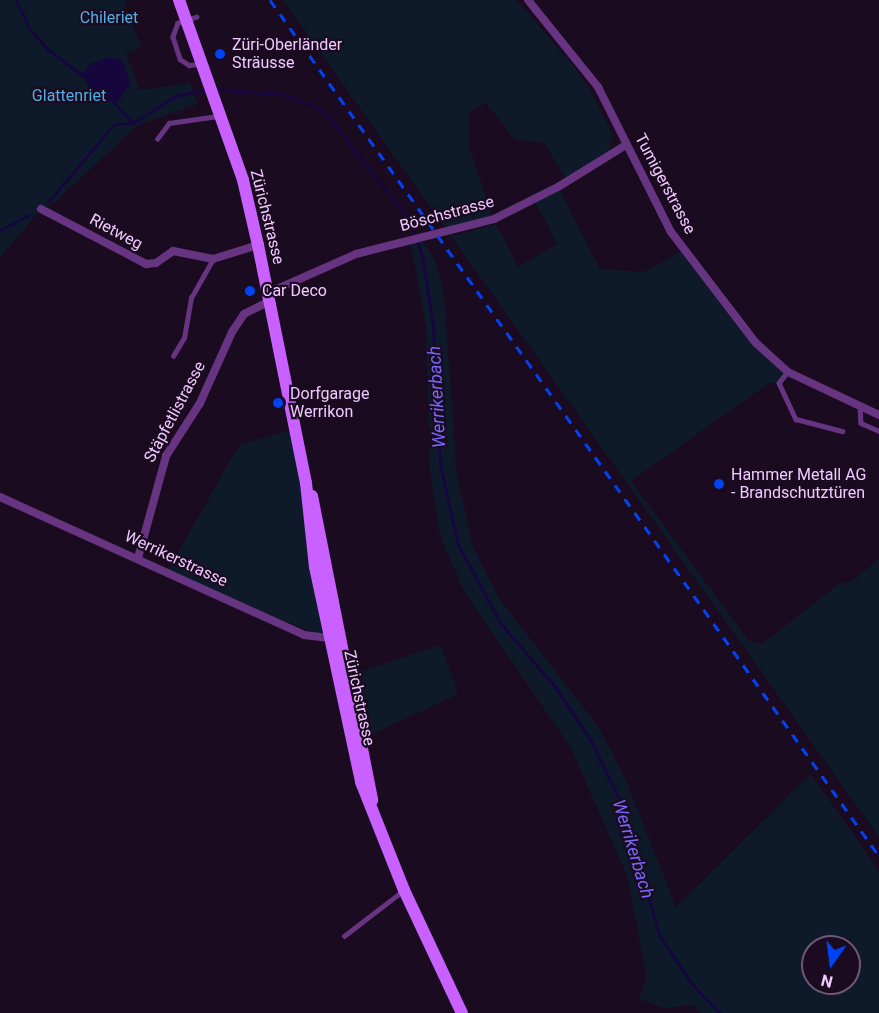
<!DOCTYPE html>
<meta charset="utf-8">
<style>
body{margin:0}
#map{position:relative;width:879px;height:1013px;overflow:hidden;background:#1b0b20;font-family:Roboto,sans-serif}
div>[style]{position:absolute}
.green>*{inset:0;background:#0e1a2a}
.water>*{inset:0;background:#15073d}
.stream>*{height:3px;margin:-1.5px;padding:0 1.5px;transform-origin:1.5px;border-radius:1.5px;background:#15073d}
.service>*{height:4.5px;margin:-2.25px;padding:0 2.25px;transform-origin:2.25px;border-radius:2.25px;background:#673481}
.minor>*{height:8px;margin:-4px;padding:0 4px;transform-origin:4px;border-radius:4px;background:#673481}
.secondary>*{height:12px;margin:-6px;padding:0 6px;transform-origin:6px;border-radius:6px;background:#c861ff}
.rail>*{height:3px;margin-top:-1.5px;transform-origin:0;background:repeating-linear-gradient(90deg,#0043f5 0 9px,transparent 0 17px)}
.dots>*{width:16px;height:16px;translate:-50% -50%;box-sizing:border-box;border:3px solid #1b0b20;border-radius:50%}
span{translate:-50% -50%;white-space:nowrap;text-align:center;line-height:1.15;-webkit-text-stroke:4.5px #1b0b20;paint-order:stroke}
.park-label{font-size:16px;color:#52ade3}
.poi-label{font-size:16px;color:#f1caff}
.left{translate:0 -50%;text-align:left}
.street-label{font-size:16px;color:#f1caff}
.water-label{font-size:18px;color:#7669ff;font-style:italic}
.north{position:absolute;left:801px;top:935px;width:60px;height:60px;box-sizing:border-box;background:#1b0b20;border:2px solid #715779;border-radius:50%;rotate:194deg;font-size:16px;font-weight:700;line-height:24px;text-align:center;color:#f1caff}
.north::after{content:'';display:block;margin:auto;width:21px;height:27px;background:#0043f5;clip-path:polygon(50% 0,100% 100%,50% 72%,0 100%)}
</style>
<div id="map">
<div class="green">
<i style="clip-path:polygon(0 0,127px 0,124px 7px,142px 47px,126px 54px,140px 90px,190px 83px,198px 104px,138px 125px,55px 202px,41px 209px,0 258px)"></i>
<i style="clip-path:polygon(283px 0,516px 0,573px 65px,590px 89px,613px 136px,609px 150px,567px 179px,543px 142px,515px 140px,486px 103px,470px 111px,470px 150px,492px 215px,451px 231px,455px 236px,496px 224px,518px 267px,557px 244px,534px 199px,558px 187px,600px 269px,643px 272px,684px 250px,756px 343px,788px 372px,779px 383px,769px 383px,631px 481px,749px 641px,762px 644px,839px 584px,852px 581px,879px 559px,879px 837px)"></i>
<i style="clip-path:polygon(evenodd,421px 238px,436px 262px,444px 294px,457px 476px,473px 547px,498px 597px,598px 726px,625px 778px,676px 907px,811px 774px,879px 871px,879px 1013px,701px 1013px,694px 1005px,663px 1008px,639px 999px,647px 977px,627px 876px,571px 748px,478px 612px,461px 585px,440px 535px,430px 469px,426px 327px,410px 240px,421px 238px,813px 947px,849px 947px,849px 983px,813px 983px,813px 947px)"></i>
<i style="clip-path:polygon(297px 428px,329px 639px,167px 572px,239px 445px)"></i>
<i style="clip-path:polygon(441px 645px,458px 694px,370px 735px,357px 673px)"></i>
</div>
<div class="water">
<i style="clip-path:polygon(110px 57px,123px 61px,131px 84px,116px 103px,94px 98px,83px 75px,90px 64px)"></i>
</div>
<div class="stream">
<i style="left:16px;top:0;width:31px;rotate:65deg"></i>
<i style="left:29px;top:28px;width:28px;rotate:49deg"></i>
<i style="left:47px;top:49px;width:47px;rotate:36.4deg"></i>
<i style="left:213px;top:89px;width:68px;rotate:4.2deg"></i>
<i style="left:281px;top:94px;width:34px;rotate:19deg"></i>
<i style="left:313px;top:105px;width:19px;rotate:36deg"></i>
<i style="left:328px;top:116px;width:137px;rotate:52.1deg"></i>
<i style="left:412px;top:224px;width:39px;rotate:73deg"></i>
<i style="left:423px;top:261px;width:66px;rotate:81.3deg"></i>
<i style="left:433px;top:326px;width:139px;rotate:87.1deg"></i>
<i style="left:440px;top:465px;width:82px;rotate:77.3deg"></i>
<i style="left:458px;top:545px;width:90px;rotate:61.4deg"></i>
<i style="left:501px;top:624px;width:84px;rotate:49.3deg"></i>
<i style="left:556px;top:688px;width:64px;rotate:56.6deg"></i>
<i style="left:591px;top:741px;width:64px;rotate:64.2deg"></i>
<i style="left:619px;top:799px;width:144px;rotate:73.5deg"></i>
<i style="left:660px;top:937px;width:58px;rotate:55.5deg"></i>
<i style="left:693px;top:985px;width:39px;rotate:46deg"></i>
<i style="left:113px;top:101px;width:30px;rotate:48deg"></i>
<i style="left:49px;top:201px;width:101px;rotate:-49.8deg"></i>
<i style="left:114px;top:124px;width:19px;rotate:-3deg"></i>
<i style="left:133px;top:123px;width:52px;rotate:-32.5deg"></i>
<i style="left:177px;top:95px;width:30px;rotate:-9deg"></i>
<i style="left:0;top:230px;width:33px;rotate:-27deg"></i>
</div>
<div class="service">
<i style="left:197px;top:17px;width:20px;rotate:162deg"></i>
<i style="left:178px;top:23px;width:15px;rotate:110deg"></i>
<i style="left:173px;top:37px;width:23px;rotate:72deg"></i>
<i style="left:180px;top:59px;width:11px;rotate:34deg"></i>
<i style="left:189px;top:65px;width:10px;rotate:-6deg"></i>
<i style="left:157px;top:139px;width:20px;rotate:-53deg"></i>
<i style="left:169px;top:123px;width:49px;rotate:-8.1deg"></i>
<i style="left:173px;top:356px;width:21px;rotate:-59deg"></i>
<i style="left:184px;top:338px;width:41px;rotate:-80.1deg"></i>
<i style="left:191px;top:298px;width:45px;rotate:-60.6deg"></i>
<i style="left:788px;top:372px;width:14px;rotate:129deg"></i>
<i style="left:779px;top:383px;width:40px;rotate:65deg"></i>
<i style="left:796px;top:419px;width:48px;rotate:14.6deg"></i>
<i style="left:860px;top:406px;width:17px;rotate:87deg"></i>
<i style="left:861px;top:423px;width:20px;rotate:24deg"></i>
<i style="left:344px;top:936px;width:76px;rotate:-37.5deg"></i>
</div>
<div class="minor">
<i style="left:528px;top:0;width:112px;rotate:51.2deg"></i>
<i style="left:598px;top:87px;width:162px;rotate:63.3deg"></i>
<i style="left:671px;top:232px;width:140px;rotate:52.6deg"></i>
<i style="left:756px;top:343px;width:43px;rotate:42.2deg"></i>
<i style="left:788px;top:372px;width:101px;rotate:25.3deg"></i>
<i style="left:41px;top:209px;width:119px;rotate:27.6deg"></i>
<i style="left:146px;top:264px;width:10px;rotate:-6deg"></i>
<i style="left:156px;top:263px;width:21px;rotate:-35deg"></i>
<i style="left:173px;top:251px;width:41px;rotate:11.3deg"></i>
<i style="left:213px;top:259px;width:47px;rotate:-17.3deg"></i>
<i style="left:268px;top:293px;width:96px;rotate:-23.9deg"></i>
<i style="left:356px;top:254px;width:142px;rotate:-14.2deg"></i>
<i style="left:494px;top:219px;width:72px;rotate:-26.6deg"></i>
<i style="left:558px;top:187px;width:80px;rotate:-31.7deg"></i>
<i style="left:0;top:497px;width:334px;rotate:24.4deg"></i>
<i style="left:304px;top:635px;width:31px;rotate:7deg"></i>
<i style="left:138px;top:558px;width:106px;rotate:-74.6deg"></i>
<i style="left:166px;top:456px;width:63px;rotate:-57.3deg"></i>
<i style="left:200px;top:403px;width:78px;rotate:-65.7deg"></i>
<i style="left:232px;top:332px;width:22px;rotate:-56deg"></i>
<i style="left:244px;top:314px;width:29px;rotate:-27deg"></i>
</div>
<div class="secondary">
<i style="left:179px;top:0;width:191px;rotate:70.4deg"></i>
<i style="left:243px;top:180px;width:67px;rotate:77deg"></i>
<i style="left:258px;top:245px;width:243px;rotate:78.6deg"></i>
<i style="left:306px;top:483px;width:84px;rotate:83.9deg"></i>
<i style="left:315px;top:567px;width:220px;rotate:77.9deg"></i>
<i style="left:361px;top:782px;width:116px;rotate:68.3deg"></i>
<i style="left:404px;top:890px;width:136px;rotate:64.8deg"></i>
<i style="left:312px;top:496px;width:310px;rotate:78.8deg"></i>
</div>
<div class="rail">
<i style="left:270px;top:0;width:1051px;rotate:54.57deg"></i>
</div>
<div class="dots">
<i style="left:220px;top:54px;background:#0043f5"></i>
<i style="left:250px;top:291px;background:#0043f5"></i>
<i style="left:278px;top:403px;background:#0043f5"></i>
<i style="left:719px;top:484px;background:#0043f5"></i>
</div>
<div class="park-label">
<span style="left:109px;top:18px">Chileriet</span>
<span style="left:69px;top:96px">Glattenriet</span>
</div>
<div class="poi-label">
<span class="left" style="left:232px;top:54px">Züri-Oberländer<br>Sträusse</span>
<span class="left" style="left:262px;top:291px">Car Deco</span>
<span class="left" style="left:290px;top:403px">Dorfgarage<br>Werrikon</span>
<span class="left" style="left:731px;top:484px">Hammer Metall AG<br>- Brandschutztüren</span>
</div>
<div class="street-label">
<span style="left:665px;top:184px;rotate:62deg">Tumigerstrasse</span>
<span style="left:447px;top:214px;rotate:-15deg">Böschstrasse</span>
<span style="left:267px;top:217px;rotate:76deg">Zürichstrasse</span>
<span style="left:116px;top:232px;rotate:28deg">Rietweg</span>
<span style="left:175px;top:412px;rotate:-62deg">Stäpfetlistrasse</span>
<span style="left:176px;top:559px;rotate:25deg">Werrikerstrasse</span>
<span style="left:359px;top:698px;rotate:78deg">Zürichstrasse</span>
</div>
<div class="water-label">
<span style="left:437px;top:397px;rotate:-93deg">Werrikerbach</span>
<span style="left:633px;top:849px;rotate:73deg">Werrikerbach</span>
</div>
<div class="north">N</div>
</div>
